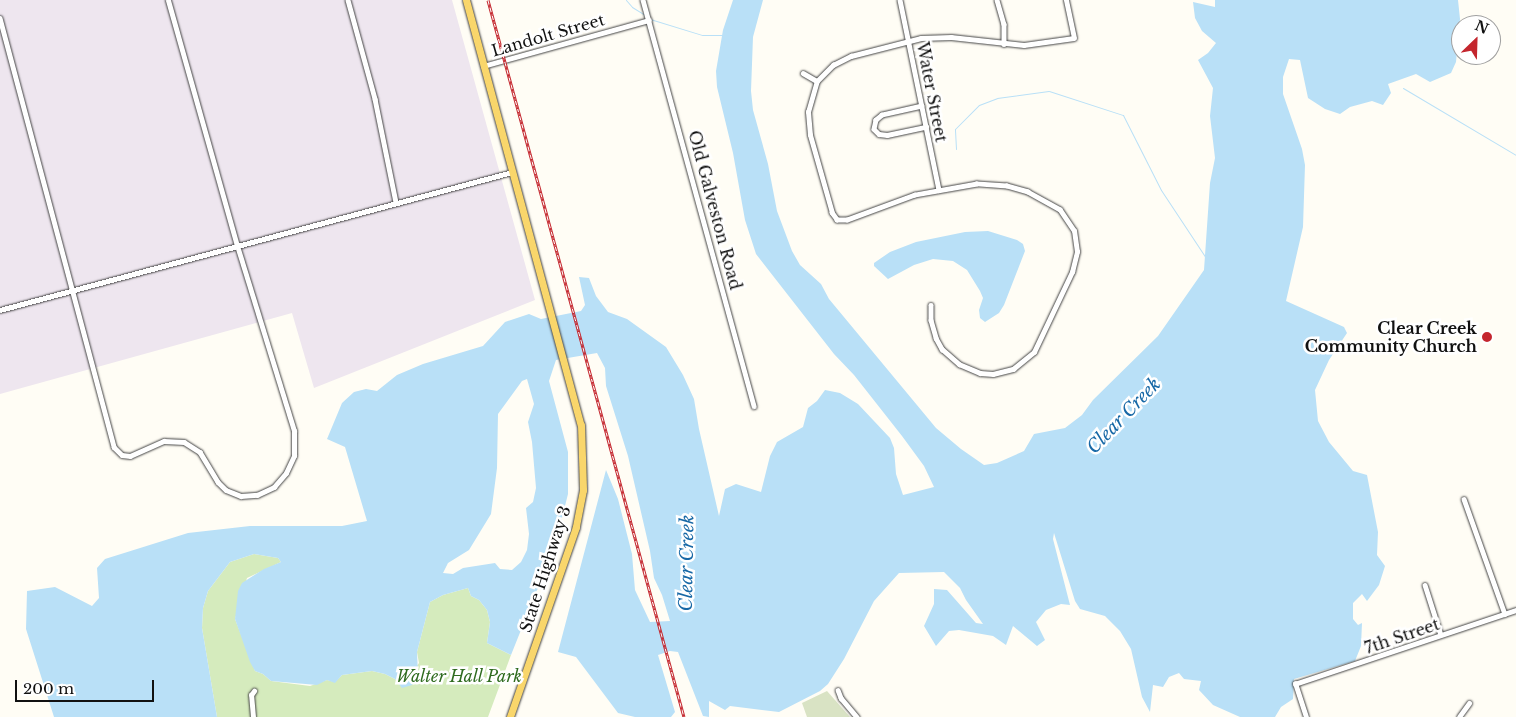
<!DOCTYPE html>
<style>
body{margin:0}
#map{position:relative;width:1516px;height:717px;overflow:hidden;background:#fffdf5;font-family:"Libre Baskerville",serif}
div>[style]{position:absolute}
.industrial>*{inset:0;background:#eee6ef}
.green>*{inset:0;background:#d5ebbd}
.cemetery>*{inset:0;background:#d9e3c4}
.water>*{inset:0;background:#b9e0f7}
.stream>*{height:1px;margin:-0.5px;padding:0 0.5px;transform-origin:0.5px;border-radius:0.5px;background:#b9e0f7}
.roads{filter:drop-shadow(0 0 1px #444) drop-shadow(0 0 1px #444)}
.street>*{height:4.5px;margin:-2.25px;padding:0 2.25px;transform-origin:2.25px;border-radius:2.25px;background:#fff}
.primary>*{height:7px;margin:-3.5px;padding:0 3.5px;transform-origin:3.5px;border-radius:3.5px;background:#f9d66b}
.rail>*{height:3px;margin-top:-1.5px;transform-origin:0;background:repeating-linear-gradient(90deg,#fff 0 4px,#c4262e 0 8px);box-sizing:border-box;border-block:1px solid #c4262e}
.dots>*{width:14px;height:14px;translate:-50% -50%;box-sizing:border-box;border:2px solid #fff;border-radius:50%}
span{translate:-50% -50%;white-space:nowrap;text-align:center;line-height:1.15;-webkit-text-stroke:5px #fff;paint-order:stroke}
.street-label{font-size:16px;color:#111}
.poi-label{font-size:16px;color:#111;font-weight:700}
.right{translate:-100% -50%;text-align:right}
.park-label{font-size:16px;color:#2f6b1f;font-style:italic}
.water-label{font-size:18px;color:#1768a6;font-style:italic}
.north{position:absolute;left:1451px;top:15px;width:50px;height:50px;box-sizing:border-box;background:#fff;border:1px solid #a0a0a0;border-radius:50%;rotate:24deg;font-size:14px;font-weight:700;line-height:20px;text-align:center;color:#111}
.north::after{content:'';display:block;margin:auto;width:18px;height:22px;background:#c4262e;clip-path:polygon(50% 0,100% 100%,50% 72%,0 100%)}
.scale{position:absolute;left:15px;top:680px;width:139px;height:22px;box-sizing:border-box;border:2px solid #111;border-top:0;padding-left:6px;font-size:15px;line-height:18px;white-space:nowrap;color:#111;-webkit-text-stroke:4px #fff;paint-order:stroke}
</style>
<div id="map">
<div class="industrial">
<i style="clip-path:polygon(0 0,452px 0,535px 300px,314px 388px,292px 313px,0 394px)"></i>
</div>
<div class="green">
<i style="clip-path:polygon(254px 554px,278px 558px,281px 562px,247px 578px,235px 619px,255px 671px,263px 674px,271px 681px,310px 686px,327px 680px,335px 682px,342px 675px,372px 671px,385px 674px,395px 679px,402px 687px,419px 663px,417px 652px,430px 602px,443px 595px,468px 588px,471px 596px,479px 600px,487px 610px,490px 622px,487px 643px,511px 655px,488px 717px,217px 717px,202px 628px,203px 608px,208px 591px,230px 562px)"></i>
</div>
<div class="cemetery">
<i style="clip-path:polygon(827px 691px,850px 717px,807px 717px,802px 703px)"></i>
</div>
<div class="water">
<i style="clip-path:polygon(evenodd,733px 0,763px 0,753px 37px,751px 91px,753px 110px,768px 164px,777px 211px,792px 251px,800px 265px,821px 284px,829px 299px,936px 428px,961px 449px,984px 465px,997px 463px,1024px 451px,1034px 434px,1065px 428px,1082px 415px,1093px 400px,1158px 336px,1204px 270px,1210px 183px,1215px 158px,1210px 116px,1213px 88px,1198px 60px,1208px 53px,1216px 43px,1202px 31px,1195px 18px,1193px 2px,1215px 7px,1215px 0,1458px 0,1460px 19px,1456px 62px,1451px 73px,1430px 82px,1416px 74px,1388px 84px,1391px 93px,1383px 105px,1372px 101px,1350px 107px,1340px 114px,1325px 109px,1308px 98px,1300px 60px,1289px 59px,1283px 77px,1283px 94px,1302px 149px,1305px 165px,1303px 227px,1286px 301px,1344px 327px,1347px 333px,1329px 360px,1315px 390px,1318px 421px,1329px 442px,1353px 471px,1367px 475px,1378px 532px,1377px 555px,1385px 566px,1379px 585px,1367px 601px,1362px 594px,1353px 603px,1353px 619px,1358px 625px,1362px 623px,1361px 646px,1355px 661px,1294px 679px,1293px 699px,1281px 707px,1275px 717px,1240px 717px,1213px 705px,1199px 690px,1201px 681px,1184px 679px,1179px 673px,1169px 677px,1163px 687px,1153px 685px,1150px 712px,1142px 697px,1131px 649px,1120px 631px,1105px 616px,1080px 609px,1075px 601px,1054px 533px,1053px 539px,1070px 605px,1061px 604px,1046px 610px,1036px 622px,1045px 640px,1037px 646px,1013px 626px,1006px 645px,993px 636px,959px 630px,949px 631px,936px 646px,924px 626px,934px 604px,934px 589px,947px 590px,976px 623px,983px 624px,966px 600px,960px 588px,944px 572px,899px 573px,874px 601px,844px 659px,828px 684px,820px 691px,779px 712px,730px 706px,725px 710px,709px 701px,709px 717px,703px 716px,678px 652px,670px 651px,658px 655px,675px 712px,671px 717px,635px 717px,618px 713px,576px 657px,558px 652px,606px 470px,618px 499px,632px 554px,635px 590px,650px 622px,670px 621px,662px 595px,654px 578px,650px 551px,628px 456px,606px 386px,605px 368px,597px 353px,556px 360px,549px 381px,568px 452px,568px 494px,547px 578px,537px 590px,511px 655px,487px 643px,490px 622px,487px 610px,479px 600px,471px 596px,468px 588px,443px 595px,430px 602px,417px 652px,418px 675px,412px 685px,402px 688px,395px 679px,385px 674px,372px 671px,342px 675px,335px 683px,327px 680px,317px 685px,271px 681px,263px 674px,255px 671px,250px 662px,235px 619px,238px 591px,242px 583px,264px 569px,281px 562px,278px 558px,254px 554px,230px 562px,208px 591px,203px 608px,202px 628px,217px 717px,54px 717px,26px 629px,27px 591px,55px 587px,92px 606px,99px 598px,97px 568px,105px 559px,188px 533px,250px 526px,342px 526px,367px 521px,345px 447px,327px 439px,342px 403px,354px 392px,366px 389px,377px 391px,397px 375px,423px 364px,483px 346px,505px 322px,529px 314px,541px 319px,581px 311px,585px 305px,579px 277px,589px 278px,596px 296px,608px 312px,627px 319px,666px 347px,683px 375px,694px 399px,699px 429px,719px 516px,725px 489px,736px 484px,761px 492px,770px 456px,777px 442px,803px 427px,808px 408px,817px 401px,825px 390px,840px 393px,858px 404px,890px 438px,894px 448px,896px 474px,903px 495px,934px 487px,924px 466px,902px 436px,854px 375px,834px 354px,756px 254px,745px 220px,733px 153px,717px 87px,716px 71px,723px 30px,733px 0,527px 379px,534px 404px,528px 422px,532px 442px,536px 488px,533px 502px,526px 508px,529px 534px,527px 550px,521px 562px,512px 570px,500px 569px,495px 563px,463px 568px,453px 574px,443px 573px,448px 563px,469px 550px,491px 514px,497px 468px,498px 414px,522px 381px,527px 379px)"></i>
<i style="clip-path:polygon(988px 231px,1017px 240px,1023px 244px,1025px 251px,1004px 305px,999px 313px,985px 322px,980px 318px,979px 310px,983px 298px,980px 291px,967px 270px,953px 261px,933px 259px,914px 265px,888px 279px,874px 266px,874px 263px,890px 252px,916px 242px,965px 232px)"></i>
</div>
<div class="stream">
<i style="left:626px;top:0;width:9px;rotate:49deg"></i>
<i style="left:632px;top:7px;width:15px;rotate:32deg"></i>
<i style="left:650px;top:19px;width:54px;rotate:17.1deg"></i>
<i style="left:702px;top:35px;width:22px"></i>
<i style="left:1403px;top:88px;width:131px;rotate:30.7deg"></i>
<i style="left:956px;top:149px;width:20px;rotate:-93deg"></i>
<i style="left:955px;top:129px;width:34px;rotate:-45deg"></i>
<i style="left:979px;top:105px;width:19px;rotate:-21deg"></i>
<i style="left:997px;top:98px;width:52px;rotate:-7.7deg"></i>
<i style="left:1049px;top:91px;width:78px;rotate:18deg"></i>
<i style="left:1123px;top:115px;width:84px;rotate:63.1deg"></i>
<i style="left:1161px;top:190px;width:82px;rotate:56.5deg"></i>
</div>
<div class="roads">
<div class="street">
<i style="left:348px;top:0;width:103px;rotate:74.7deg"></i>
<i style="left:375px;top:99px;width:105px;rotate:78.5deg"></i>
<i style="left:643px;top:0;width:421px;rotate:74.7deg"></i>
<i style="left:900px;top:0;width:194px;rotate:78.4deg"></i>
<i style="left:997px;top:0;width:25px;rotate:74deg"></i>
<i style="left:1004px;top:24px;width:20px;rotate:90deg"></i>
<i style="left:0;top:18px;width:444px;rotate:75.1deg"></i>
<i style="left:114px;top:447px;width:11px;rotate:45deg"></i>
<i style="left:122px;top:455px;width:8px;rotate:7deg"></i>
<i style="left:130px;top:456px;width:37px;rotate:-24deg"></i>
<i style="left:164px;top:441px;width:20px;rotate:3deg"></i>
<i style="left:184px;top:442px;width:19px;rotate:32deg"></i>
<i style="left:200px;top:452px;width:35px;rotate:59deg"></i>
<i style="left:218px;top:482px;width:11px;rotate:45deg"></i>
<i style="left:226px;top:490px;width:16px;rotate:22deg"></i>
<i style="left:241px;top:496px;width:16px;rotate:-4deg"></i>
<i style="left:257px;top:495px;width:19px;rotate:-25deg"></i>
<i style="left:274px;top:487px;width:18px;rotate:-49deg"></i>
<i style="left:286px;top:473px;width:19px;rotate:-65deg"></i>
<i style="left:294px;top:456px;width:25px;rotate:-90deg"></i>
<i style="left:294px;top:431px;width:194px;rotate:-107.1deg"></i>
<i style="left:237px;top:246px;width:255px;rotate:-105.7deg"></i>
<i style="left:483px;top:66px;width:172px;rotate:-15.5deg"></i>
<i style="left:803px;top:73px;width:16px;rotate:30deg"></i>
<i style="left:922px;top:106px;width:41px;rotate:167.3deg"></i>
<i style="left:882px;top:115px;width:8px;rotate:140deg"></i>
<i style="left:876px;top:120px;width:9px;rotate:103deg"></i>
<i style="left:874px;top:129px;width:7px;rotate:45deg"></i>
<i style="left:879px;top:134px;width:8px;rotate:7deg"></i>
<i style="left:887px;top:135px;width:40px;rotate:-12deg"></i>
<i style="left:931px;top:305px;width:15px;rotate:90deg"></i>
<i style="left:931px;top:320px;width:19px;rotate:74deg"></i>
<i style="left:936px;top:338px;width:13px;rotate:61deg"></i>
<i style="left:942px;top:349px;width:23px;rotate:41deg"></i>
<i style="left:959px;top:364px;width:23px;rotate:23deg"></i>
<i style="left:980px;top:373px;width:13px;rotate:4deg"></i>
<i style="left:993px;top:374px;width:21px;rotate:-14deg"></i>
<i style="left:1013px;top:369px;width:27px;rotate:-39deg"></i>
<i style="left:1034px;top:352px;width:89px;rotate:-64.6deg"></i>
<i style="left:1072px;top:272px;width:21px;rotate:-76deg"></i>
<i style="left:1077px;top:252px;width:21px;rotate:-98deg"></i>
<i style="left:1074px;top:231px;width:25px;rotate:-124deg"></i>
<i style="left:1060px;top:210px;width:37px;rotate:-151deg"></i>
<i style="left:1028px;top:192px;width:22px;rotate:-164deg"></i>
<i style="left:1007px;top:186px;width:30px;rotate:-176deg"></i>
<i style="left:977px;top:184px;width:63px;rotate:169.9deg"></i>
<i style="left:915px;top:195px;width:72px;rotate:159.8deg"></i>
<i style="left:847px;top:220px;width:10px;rotate:180deg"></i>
<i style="left:837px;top:220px;width:9px;rotate:-126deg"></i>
<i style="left:832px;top:213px;width:81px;rotate:-105.8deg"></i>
<i style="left:810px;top:135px;width:23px;rotate:-95deg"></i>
<i style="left:808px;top:112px;width:32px;rotate:-74deg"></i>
<i style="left:817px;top:81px;width:23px;rotate:-45deg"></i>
<i style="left:833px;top:65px;width:20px;rotate:-27deg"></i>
<i style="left:851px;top:56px;width:72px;rotate:-14.4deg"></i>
<i style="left:921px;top:38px;width:30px;rotate:-2deg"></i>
<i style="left:951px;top:37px;width:73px;rotate:6.3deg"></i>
<i style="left:1024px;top:45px;width:50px;rotate:-8deg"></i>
<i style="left:1074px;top:38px;width:39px;rotate:-102deg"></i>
<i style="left:0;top:310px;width:530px;rotate:-15.08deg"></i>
<i style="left:1464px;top:499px;width:122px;rotate:70.4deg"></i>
<i style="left:1425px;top:585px;width:52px;rotate:72.3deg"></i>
<i style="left:838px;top:690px;width:9px;rotate:69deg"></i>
<i style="left:841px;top:698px;width:25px;rotate:50deg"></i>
<i style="left:253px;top:717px;width:22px;rotate:-95deg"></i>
<i style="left:251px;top:695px;width:5px;rotate:-53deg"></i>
<i style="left:1306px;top:717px;width:35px;rotate:-108deg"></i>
<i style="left:1295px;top:684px;width:233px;rotate:-18.5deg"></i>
<i style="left:1459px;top:717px;width:17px;rotate:-54deg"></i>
</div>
<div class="primary">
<i style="left:466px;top:0;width:440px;rotate:74.9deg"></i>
<i style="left:581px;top:425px;width:65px;rotate:88.2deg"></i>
<i style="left:583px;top:490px;width:38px;rotate:101deg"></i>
<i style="left:576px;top:527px;width:201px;rotate:109.2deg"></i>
</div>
</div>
<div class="rail">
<i style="left:488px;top:0;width:743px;rotate:74.71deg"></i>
</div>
<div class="dots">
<i style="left:1487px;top:337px;background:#c4262e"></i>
</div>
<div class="street-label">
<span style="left:548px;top:35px;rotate:-16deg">Landolt Street</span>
<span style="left:932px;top:92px;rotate:79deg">Water Street</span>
<span style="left:715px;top:210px;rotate:75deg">Old Galveston Road</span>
<span style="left:545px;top:569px;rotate:-72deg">State Highway 3</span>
<span style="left:1402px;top:636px;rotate:-19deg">7th Street</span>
</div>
<div class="poi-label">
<span class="right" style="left:1477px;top:337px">Clear Creek<br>Community Church</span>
</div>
<div class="park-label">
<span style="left:459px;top:676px">Walter Hall Park</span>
</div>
<div class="water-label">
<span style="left:1124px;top:416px;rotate:-46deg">Clear Creek</span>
<span style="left:687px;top:563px;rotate:-89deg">Clear Creek</span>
</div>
<div class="north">N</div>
<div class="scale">200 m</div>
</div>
